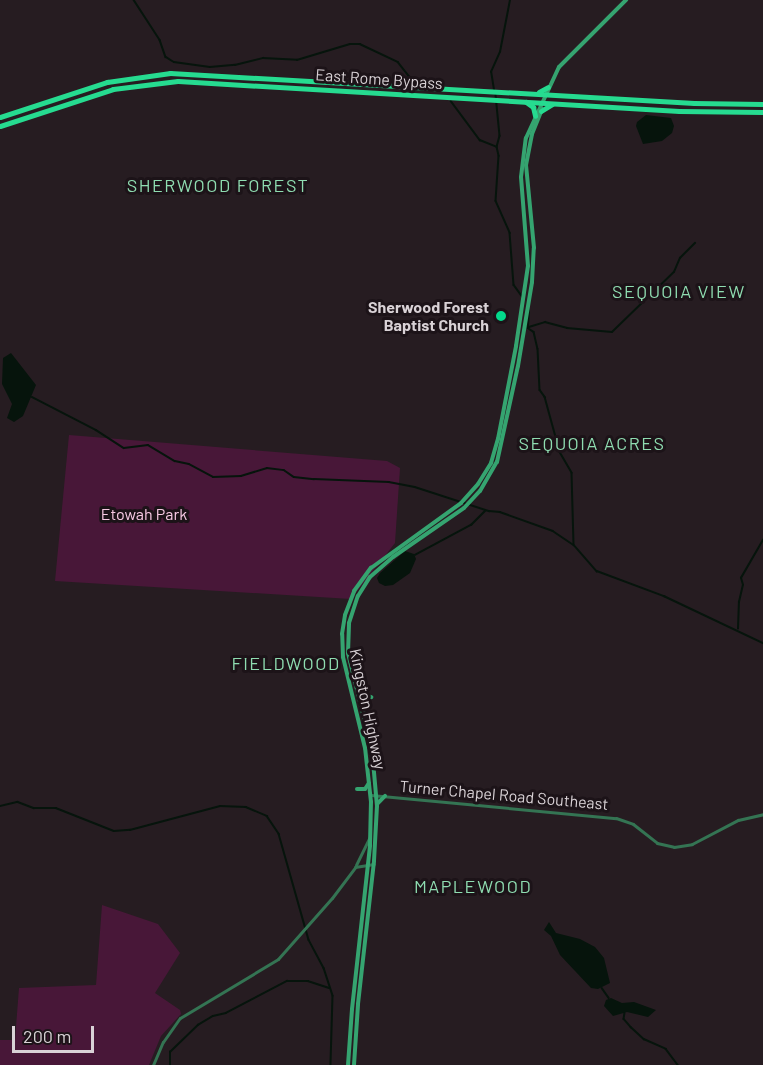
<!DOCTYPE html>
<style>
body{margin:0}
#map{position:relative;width:763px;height:1065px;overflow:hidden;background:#261c21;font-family:Barlow,sans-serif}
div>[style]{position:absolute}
.green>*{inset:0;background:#481738}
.water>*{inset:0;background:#06140c}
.stream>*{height:1.5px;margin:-0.75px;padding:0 0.75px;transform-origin:0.75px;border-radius:0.75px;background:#06140c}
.tertiary>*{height:3px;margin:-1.5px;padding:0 1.5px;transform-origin:1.5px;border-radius:1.5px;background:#347453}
.secondary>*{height:4px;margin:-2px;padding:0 2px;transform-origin:2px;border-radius:2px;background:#35a470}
.trunk>*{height:5px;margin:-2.5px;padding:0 2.5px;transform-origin:2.5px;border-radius:2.5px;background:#26db90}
.dots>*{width:16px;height:16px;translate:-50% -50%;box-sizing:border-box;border:3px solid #1c1318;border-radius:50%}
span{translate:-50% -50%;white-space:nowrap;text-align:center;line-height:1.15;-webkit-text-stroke:6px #1c1318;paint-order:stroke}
.street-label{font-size:16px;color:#d9d2d6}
.poi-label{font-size:16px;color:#d9d2d6;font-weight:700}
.right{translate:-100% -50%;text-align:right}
.park-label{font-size:16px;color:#f8c9e4}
.neighbourhood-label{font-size:18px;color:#8fddb1;letter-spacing:1.5px}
.scale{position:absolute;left:12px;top:1026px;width:82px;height:27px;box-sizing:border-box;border:3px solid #d9d2d6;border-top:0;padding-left:8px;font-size:18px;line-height:21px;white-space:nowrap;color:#d9d2d6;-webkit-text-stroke:4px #1c1318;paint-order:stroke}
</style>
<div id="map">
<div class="green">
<i style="clip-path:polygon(69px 435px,387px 461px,400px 468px,395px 543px,351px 599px,55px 581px)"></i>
<i style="clip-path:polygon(102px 905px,158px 924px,180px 953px,155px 993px,180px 1010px,181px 1014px,161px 1036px,149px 1065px,0 1065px,0 1040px,15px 1040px,19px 988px,96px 985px)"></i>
</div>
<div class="water">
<i style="clip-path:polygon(646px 115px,671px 118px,674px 126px,672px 133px,662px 141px,643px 144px,636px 126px,637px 122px)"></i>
<i style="clip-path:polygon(11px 353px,36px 385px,23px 416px,14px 422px,7px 418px,12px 404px,2px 384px,3px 358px)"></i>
<i style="clip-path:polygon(405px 551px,414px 554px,416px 559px,410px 573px,393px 585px,385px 586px,379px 583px,377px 578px,380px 573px)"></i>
<i style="clip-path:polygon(549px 922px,556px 933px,580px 939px,595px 947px,604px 958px,610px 983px,598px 989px,591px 988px,560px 955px,551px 936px,544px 930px)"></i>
<i style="clip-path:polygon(611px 998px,622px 1003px,634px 1002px,656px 1010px,648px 1017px,627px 1012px,613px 1016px,604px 1006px,606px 1000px)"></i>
</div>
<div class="stream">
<i style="left:134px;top:0;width:48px;rotate:57deg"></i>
<i style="left:160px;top:40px;width:18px;rotate:71deg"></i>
<i style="left:166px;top:57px;width:9px;rotate:32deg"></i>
<i style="left:174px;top:62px;width:36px;rotate:8deg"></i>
<i style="left:210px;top:67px;width:25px;rotate:-5deg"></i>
<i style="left:235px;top:65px;width:29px;rotate:-14deg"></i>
<i style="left:263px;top:58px;width:34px;rotate:3deg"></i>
<i style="left:297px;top:60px;width:55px;rotate:-16.8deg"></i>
<i style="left:350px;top:44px;width:10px"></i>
<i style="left:360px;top:44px;width:42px;rotate:25.3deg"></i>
<i style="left:398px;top:62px;width:18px;rotate:52deg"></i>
<i style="left:409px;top:76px;width:14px;rotate:36deg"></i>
<i style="left:420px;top:84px;width:19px;rotate:3deg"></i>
<i style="left:494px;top:90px;width:18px;rotate:-99deg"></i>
<i style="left:491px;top:72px;width:22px;rotate:-66deg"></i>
<i style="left:500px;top:52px;width:53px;rotate:-79.1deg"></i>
<i style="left:496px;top:95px;width:41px;rotate:84.4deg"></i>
<i style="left:500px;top:136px;width:11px;rotate:105deg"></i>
<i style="left:497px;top:147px;width:9px;rotate:77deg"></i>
<i style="left:499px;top:156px;width:45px;rotate:93.8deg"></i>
<i style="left:496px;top:201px;width:35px;rotate:66deg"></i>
<i style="left:510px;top:233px;width:52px;rotate:85.6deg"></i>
<i style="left:514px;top:285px;width:14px;rotate:54deg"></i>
<i style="left:451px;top:101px;width:49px;rotate:53.4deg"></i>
<i style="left:480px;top:140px;width:18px;rotate:22deg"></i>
<i style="left:529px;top:327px;width:17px;rotate:-17deg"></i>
<i style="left:545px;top:322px;width:23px;rotate:15deg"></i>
<i style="left:567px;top:328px;width:45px;rotate:5.1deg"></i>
<i style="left:612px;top:332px;width:86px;rotate:-44.1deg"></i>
<i style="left:674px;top:272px;width:15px;rotate:-67deg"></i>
<i style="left:680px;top:258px;width:21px;rotate:-45deg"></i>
<i style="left:528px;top:328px;width:17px;rotate:-87deg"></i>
<i style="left:528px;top:328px;width:7px;rotate:34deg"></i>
<i style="left:534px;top:332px;width:17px;rotate:77deg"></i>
<i style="left:538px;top:349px;width:41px;rotate:87.2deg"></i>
<i style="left:540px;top:390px;width:9px;rotate:54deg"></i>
<i style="left:545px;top:397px;width:57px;rotate:74.7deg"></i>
<i style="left:560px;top:452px;width:24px;rotate:60deg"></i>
<i style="left:572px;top:473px;width:71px;rotate:88.4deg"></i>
<i style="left:32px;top:397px;width:72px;rotate:27.3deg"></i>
<i style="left:96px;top:430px;width:33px;rotate:33deg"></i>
<i style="left:124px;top:448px;width:24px;rotate:-7deg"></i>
<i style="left:148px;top:445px;width:31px;rotate:31deg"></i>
<i style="left:175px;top:461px;width:14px;rotate:12deg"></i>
<i style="left:189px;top:464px;width:27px;rotate:28deg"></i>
<i style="left:213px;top:477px;width:28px;rotate:-2deg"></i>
<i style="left:241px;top:476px;width:27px;rotate:-17deg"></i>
<i style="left:267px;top:468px;width:17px;rotate:7deg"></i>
<i style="left:284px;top:470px;width:12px;rotate:35deg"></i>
<i style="left:294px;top:477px;width:20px;rotate:6deg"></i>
<i style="left:314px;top:479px;width:75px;rotate:2.3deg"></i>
<i style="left:389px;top:482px;width:26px;rotate:11deg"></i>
<i style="left:415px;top:487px;width:78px;rotate:18deg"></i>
<i style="left:489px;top:511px;width:11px;rotate:5deg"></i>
<i style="left:500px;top:512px;width:56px;rotate:19.7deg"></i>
<i style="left:553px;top:531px;width:25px;rotate:34deg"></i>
<i style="left:574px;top:545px;width:35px;rotate:49deg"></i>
<i style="left:597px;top:571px;width:72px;rotate:20.5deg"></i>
<i style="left:664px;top:596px;width:110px;rotate:25.4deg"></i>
<i style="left:415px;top:555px;width:64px;rotate:-28.2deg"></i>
<i style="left:471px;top:525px;width:20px;rotate:-45deg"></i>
<i style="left:738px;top:629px;width:27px;rotate:-88deg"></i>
<i style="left:739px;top:602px;width:17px;rotate:-77deg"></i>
<i style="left:743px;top:585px;width:7px;rotate:-106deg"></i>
<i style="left:741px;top:578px;width:44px;rotate:-59.9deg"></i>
<i style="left:0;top:806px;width:18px;rotate:-13deg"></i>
<i style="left:18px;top:802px;width:17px;rotate:21deg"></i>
<i style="left:34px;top:808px;width:22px"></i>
<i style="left:56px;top:808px;width:62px;rotate:21.6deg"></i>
<i style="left:114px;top:831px;width:16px;rotate:-4deg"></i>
<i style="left:130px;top:830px;width:93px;rotate:-14.9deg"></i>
<i style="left:220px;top:806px;width:26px;rotate:2deg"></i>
<i style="left:246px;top:807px;width:23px;rotate:23deg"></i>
<i style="left:267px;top:816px;width:22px;rotate:56deg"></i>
<i style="left:279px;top:834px;width:110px;rotate:74.2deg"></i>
<i style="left:309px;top:940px;width:32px;rotate:62deg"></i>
<i style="left:324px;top:968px;width:29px;rotate:72deg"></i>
<i style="left:333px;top:996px;width:69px;rotate:91.7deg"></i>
<i style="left:602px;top:988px;width:12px;rotate:55deg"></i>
<i style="left:625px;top:1013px;width:6px;rotate:99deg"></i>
<i style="left:624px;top:1019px;width:11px;rotate:49deg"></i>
<i style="left:631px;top:1027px;width:18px;rotate:43deg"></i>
<i style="left:644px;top:1039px;width:24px;rotate:24deg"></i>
<i style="left:666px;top:1049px;width:20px;rotate:53deg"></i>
<i style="left:170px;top:1065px;width:13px;rotate:-90deg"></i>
<i style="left:170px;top:1052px;width:39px;rotate:-44deg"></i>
<i style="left:198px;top:1025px;width:17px;rotate:-31deg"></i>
<i style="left:213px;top:1016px;width:13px;rotate:-13deg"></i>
<i style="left:226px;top:1013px;width:69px;rotate:-27.7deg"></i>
<i style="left:287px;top:981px;width:21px"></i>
<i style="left:308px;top:981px;width:22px;rotate:18deg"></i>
</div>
<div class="tertiary">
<i style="left:371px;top:795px;width:246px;rotate:5.4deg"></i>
<i style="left:616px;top:818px;width:18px;rotate:19deg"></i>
<i style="left:633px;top:824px;width:31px;rotate:38deg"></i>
<i style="left:657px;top:843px;width:17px;rotate:13deg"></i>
<i style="left:674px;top:847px;width:18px;rotate:-9deg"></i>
<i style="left:692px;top:844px;width:52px;rotate:-27.6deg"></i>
<i style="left:738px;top:820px;width:26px;rotate:-13deg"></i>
<i style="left:356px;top:865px;width:30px;rotate:-64deg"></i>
<i style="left:153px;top:1065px;width:25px;rotate:-67deg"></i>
<i style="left:163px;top:1042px;width:29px;rotate:-55deg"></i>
<i style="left:180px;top:1018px;width:114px;rotate:-31deg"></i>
<i style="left:278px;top:959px;width:81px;rotate:-48.5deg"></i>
<i style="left:332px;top:898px;width:39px;rotate:-53deg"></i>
<i style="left:355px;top:867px;width:19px;rotate:-9deg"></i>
</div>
<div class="secondary">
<i style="left:358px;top:693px;width:14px;rotate:17deg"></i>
<i style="left:363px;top:712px;width:12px;rotate:-70deg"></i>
<i style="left:357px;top:789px;width:8px"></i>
<i style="left:365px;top:789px;width:7px;rotate:-56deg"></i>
<i style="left:378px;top:803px;width:10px;rotate:-45deg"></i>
<i style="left:348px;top:1065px;width:56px;rotate:-85.9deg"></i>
<i style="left:352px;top:1009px;width:165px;rotate:-83.7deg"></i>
<i style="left:370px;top:845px;width:43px;rotate:-88.7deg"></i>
<i style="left:371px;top:802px;width:54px;rotate:-96.3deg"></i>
<i style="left:365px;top:748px;width:94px;rotate:-103.6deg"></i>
<i style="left:343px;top:657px;width:23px;rotate:-92deg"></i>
<i style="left:342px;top:634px;width:19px;rotate:-81deg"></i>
<i style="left:345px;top:615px;width:26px;rotate:-69deg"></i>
<i style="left:354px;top:591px;width:29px;rotate:-54deg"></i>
<i style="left:371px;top:568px;width:111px;rotate:-35.8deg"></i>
<i style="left:461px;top:503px;width:25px;rotate:-48deg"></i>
<i style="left:478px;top:484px;width:25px;rotate:-58deg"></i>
<i style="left:491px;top:463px;width:25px;rotate:-74deg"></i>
<i style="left:498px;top:439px;width:95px;rotate:-79deg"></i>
<i style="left:516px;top:346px;width:81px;rotate:-81.5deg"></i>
<i style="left:528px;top:266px;width:89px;rotate:-94.5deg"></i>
<i style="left:521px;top:177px;width:39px;rotate:-83deg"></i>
<i style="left:526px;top:138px;width:78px;rotate:-65.1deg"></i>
<i style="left:559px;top:67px;width:95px;rotate:-45deg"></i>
<i style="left:354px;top:1065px;width:61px;rotate:-86.2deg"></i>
<i style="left:358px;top:1004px;width:144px;rotate:-83.6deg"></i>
<i style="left:374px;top:861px;width:55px;rotate:-86.9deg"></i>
<i style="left:377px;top:806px;width:56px;rotate:-95.1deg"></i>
<i style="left:372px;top:750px;width:100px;rotate:-103.9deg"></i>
<i style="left:348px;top:653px;width:30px;rotate:-88deg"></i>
<i style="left:349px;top:623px;width:28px;rotate:-72deg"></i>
<i style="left:358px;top:596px;width:22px;rotate:-58deg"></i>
<i style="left:370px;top:577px;width:30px;rotate:-41deg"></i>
<i style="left:393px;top:557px;width:86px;rotate:-34.6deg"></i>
<i style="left:464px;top:508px;width:23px;rotate:-47deg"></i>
<i style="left:480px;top:491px;width:34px;rotate:-60deg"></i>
<i style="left:497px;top:462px;width:98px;rotate:-77.7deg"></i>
<i style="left:518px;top:366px;width:85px;rotate:-80.5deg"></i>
<i style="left:532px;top:282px;width:34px;rotate:-87deg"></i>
<i style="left:534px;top:248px;width:83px;rotate:-95.5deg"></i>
<i style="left:526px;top:165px;width:32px;rotate:-79deg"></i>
<i style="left:532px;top:134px;width:27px;rotate:-68deg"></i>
</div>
<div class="trunk">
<i style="left:539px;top:92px;width:10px;rotate:-29deg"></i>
<i style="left:526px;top:102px;width:9px;rotate:36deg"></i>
<i style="left:533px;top:107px;width:9px;rotate:77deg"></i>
<i style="left:541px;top:111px;width:13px;rotate:-32deg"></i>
<i style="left:0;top:117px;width:113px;rotate:-18.1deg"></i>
<i style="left:107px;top:82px;width:64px;rotate:-8.1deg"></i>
<i style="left:170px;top:73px;width:525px;rotate:3.28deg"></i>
<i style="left:694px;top:103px;width:69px;rotate:0.8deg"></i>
<i style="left:0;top:126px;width:119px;rotate:-18.1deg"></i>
<i style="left:113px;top:89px;width:65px;rotate:-7deg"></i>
<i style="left:178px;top:81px;width:502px;rotate:3.43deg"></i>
<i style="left:679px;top:111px;width:84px;rotate:0.7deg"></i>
</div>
<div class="dots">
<i style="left:501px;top:316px;background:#03d98b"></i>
</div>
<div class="street-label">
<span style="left:379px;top:79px;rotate:4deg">East Rome Bypass</span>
<span style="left:368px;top:709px;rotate:78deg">Kingston Highway</span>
<span style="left:504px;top:795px;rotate:5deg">Turner Chapel Road Southeast</span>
</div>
<div class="poi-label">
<span class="right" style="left:489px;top:316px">Sherwood Forest<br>Baptist Church</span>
</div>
<div class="park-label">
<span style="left:144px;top:514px">Etowah Park</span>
</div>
<div class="neighbourhood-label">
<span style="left:218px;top:185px">SHERWOOD FOREST</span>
<span style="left:679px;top:291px">SEQUOIA VIEW</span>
<span style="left:592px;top:443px">SEQUOIA ACRES</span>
<span style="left:286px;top:663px">FIELDWOOD</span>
<span style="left:473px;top:886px">MAPLEWOOD</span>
</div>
<div class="scale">200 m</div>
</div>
